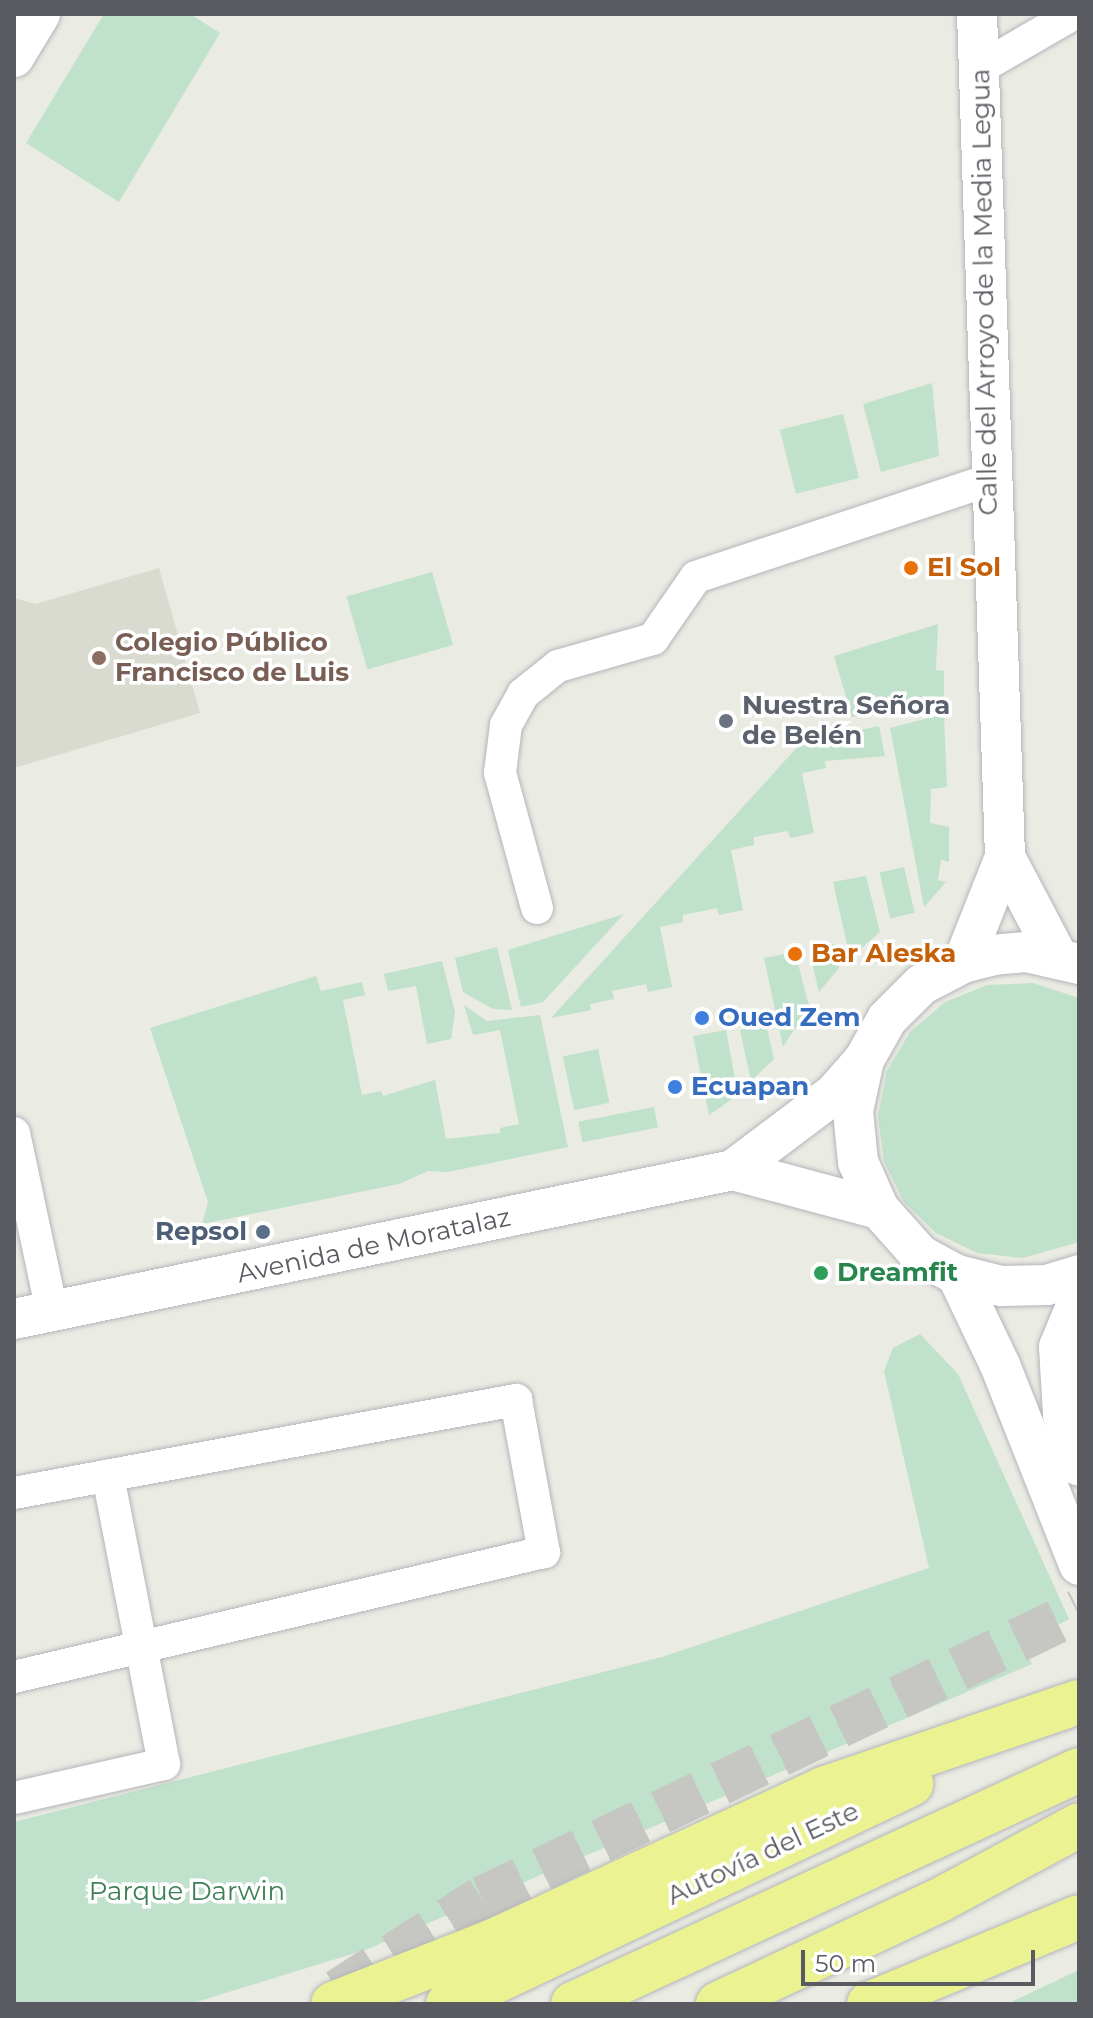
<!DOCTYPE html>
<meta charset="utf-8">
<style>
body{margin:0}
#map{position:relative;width:1093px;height:2018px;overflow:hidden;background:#eaebe2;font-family:Montserrat,sans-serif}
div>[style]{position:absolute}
.education>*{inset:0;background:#dadbd0}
.green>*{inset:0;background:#c0e1cb;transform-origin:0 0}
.motorway-tunnel>*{height:44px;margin-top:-22px;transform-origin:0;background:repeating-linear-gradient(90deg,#c6c7c2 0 44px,transparent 0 66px)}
.roads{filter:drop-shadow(0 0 2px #b4b5bb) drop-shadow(0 0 2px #b4b5bb)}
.minor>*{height:32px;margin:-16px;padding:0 16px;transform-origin:16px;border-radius:16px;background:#fff}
.tertiary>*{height:40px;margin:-20px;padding:0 20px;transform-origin:20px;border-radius:20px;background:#fff}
.motorway>*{height:44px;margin:-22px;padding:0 22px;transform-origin:22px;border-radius:22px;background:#ebf292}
.dots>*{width:22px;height:22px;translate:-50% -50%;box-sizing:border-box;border:4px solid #fff;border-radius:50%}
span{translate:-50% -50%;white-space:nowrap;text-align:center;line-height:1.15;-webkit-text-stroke:7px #fff;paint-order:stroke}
.street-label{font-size:26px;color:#5a5b61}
.food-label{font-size:26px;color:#c56008;font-weight:700}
.left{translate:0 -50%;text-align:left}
.education-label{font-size:26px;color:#785e54;font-weight:700}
.worship-label{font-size:26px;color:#5b616d;font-weight:700}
.shop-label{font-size:26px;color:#366cbe;font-weight:700}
.service-label{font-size:26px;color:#4e5e75;font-weight:700}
.right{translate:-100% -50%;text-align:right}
.leisure-label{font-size:26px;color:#27864d;font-weight:700}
.park-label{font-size:26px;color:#3c7e55}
.frame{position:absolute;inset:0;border:16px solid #5a5b61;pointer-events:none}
.scale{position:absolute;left:801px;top:1950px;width:234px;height:36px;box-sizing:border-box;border:4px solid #5a5b61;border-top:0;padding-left:10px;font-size:24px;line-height:28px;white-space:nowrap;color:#5a5b61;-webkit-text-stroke:6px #fff;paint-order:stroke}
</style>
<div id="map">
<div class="education">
<i style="clip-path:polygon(159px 568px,200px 713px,14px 768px,14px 598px,35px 604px)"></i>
</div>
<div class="green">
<i style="clip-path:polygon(104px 14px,190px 14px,220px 33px,119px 202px,26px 143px)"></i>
<i style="clip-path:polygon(932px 383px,939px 456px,881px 472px,863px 404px)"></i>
<i style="left:843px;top:414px;width:66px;height:65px;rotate:76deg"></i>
<i style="left:432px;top:572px;width:76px;height:89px;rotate:74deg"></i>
<i style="clip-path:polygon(938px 624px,936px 670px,944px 671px,944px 698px,852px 717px,834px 656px)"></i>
<i style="clip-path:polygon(944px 714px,947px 787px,931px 789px,930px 823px,949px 827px,949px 862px,941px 860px,938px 880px,946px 882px,924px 907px,890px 728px)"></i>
<i style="clip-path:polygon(879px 726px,885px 756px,825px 761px,826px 768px,802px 773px,814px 833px,790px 838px,788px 831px,754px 837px,754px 845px,731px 850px,743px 910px,719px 915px,717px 908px,683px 915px,683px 922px,660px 927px,672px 987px,648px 992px,646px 984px,612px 991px,614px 999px,590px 1004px,591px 1010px,551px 1018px,802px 742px)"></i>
<i style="left:904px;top:867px;width:47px;height:25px;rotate:77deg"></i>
<i style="clip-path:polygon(866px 876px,880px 932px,850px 958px,833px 882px)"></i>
<i style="clip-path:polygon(624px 914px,543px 1002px,521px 1007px,508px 950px)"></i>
<i style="clip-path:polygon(835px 944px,839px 968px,819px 992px,809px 950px)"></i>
<i style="clip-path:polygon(497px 947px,512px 1010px,493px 1009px,463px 992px,455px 958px)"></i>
<i style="clip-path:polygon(795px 952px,809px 1006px,783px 1047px,764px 958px)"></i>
<i style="clip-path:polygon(442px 961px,455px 1012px,451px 1039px,427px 1044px,416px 986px,388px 991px,384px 974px)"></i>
<i style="clip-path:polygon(316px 976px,321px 991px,362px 982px,365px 995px,343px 1000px,362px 1095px,381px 1091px,383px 1096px,435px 1080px,446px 1139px,500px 1133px,500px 1128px,519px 1124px,500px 1030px,473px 1035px,464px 1005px,487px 1021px,540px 1015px,568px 1147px,448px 1172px,428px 1171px,399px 1184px,202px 1224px,208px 1202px,150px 1028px)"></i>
<i style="clip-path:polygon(1033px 983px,1079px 998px,1079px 1242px,1023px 1258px,977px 1253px,936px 1233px,904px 1202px,884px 1161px,878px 1116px,887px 1071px,910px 1032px,945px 1002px,987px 985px)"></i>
<i style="clip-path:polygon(766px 1024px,774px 1059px,751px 1081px,740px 1030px)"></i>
<i style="clip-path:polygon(726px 1030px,738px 1095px,709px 1115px,693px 1036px)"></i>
<i style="left:598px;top:1049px;width:55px;height:36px;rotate:78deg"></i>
<i style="left:654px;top:1107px;width:21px;height:77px;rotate:79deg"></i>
<i style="clip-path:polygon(920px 1334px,958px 1374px,1069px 1619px,1023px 1645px,1032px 1664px,368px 1949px,190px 2004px,14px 2004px,14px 1822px,662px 1657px,929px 1568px,884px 1371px,893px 1348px)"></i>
<i style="clip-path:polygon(1079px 1970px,1079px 2004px,1007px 2004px)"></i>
</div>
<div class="motorway-tunnel">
<i style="left:338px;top:1991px;width:171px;rotate:-32.9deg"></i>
<i style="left:482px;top:1898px;width:662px;rotate:-25.68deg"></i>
</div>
<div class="roads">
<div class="minor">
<i style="left:980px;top:68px;width:108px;rotate:-30.1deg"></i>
<i style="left:537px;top:908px;width:140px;rotate:-105.3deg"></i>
<i style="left:500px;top:773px;width:48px;rotate:-82.9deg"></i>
<i style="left:506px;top:725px;width:35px;rotate:-61deg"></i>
<i style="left:523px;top:694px;width:45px;rotate:-38.7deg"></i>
<i style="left:558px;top:666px;width:99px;rotate:-15.9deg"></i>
<i style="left:653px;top:639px;width:75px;rotate:-55.3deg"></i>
<i style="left:696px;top:577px;width:309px;rotate:-18.3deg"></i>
<i style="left:14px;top:1133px;width:183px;rotate:78deg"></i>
<i style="left:14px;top:1493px;width:511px;rotate:-10.5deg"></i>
<i style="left:516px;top:1400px;width:155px;rotate:79.6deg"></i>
<i style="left:544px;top:1552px;width:545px;rotate:166.73deg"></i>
<i style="left:14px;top:1798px;width:154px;rotate:-12.8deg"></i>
<i style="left:164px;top:1764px;width:294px;rotate:-101deg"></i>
</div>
<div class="tertiary">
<i style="left:14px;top:57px;width:50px;rotate:-58.8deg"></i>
<i style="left:1005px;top:857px;width:112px;rotate:62.3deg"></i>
<i style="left:963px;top:963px;width:114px;rotate:-68.4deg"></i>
<i style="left:1005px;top:857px;width:843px;rotate:-91.9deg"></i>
<i style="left:1079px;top:964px;width:54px;rotate:-167.2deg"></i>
<i style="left:1026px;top:952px;width:32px;rotate:175deg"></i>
<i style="left:994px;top:955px;width:32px;rotate:166deg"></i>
<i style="left:963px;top:963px;width:47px;rotate:152.4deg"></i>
<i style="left:921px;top:985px;width:48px;rotate:135deg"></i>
<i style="left:887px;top:1019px;width:47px;rotate:119.3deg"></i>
<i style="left:864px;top:1060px;width:52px;rotate:102.2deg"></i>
<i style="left:853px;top:1111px;width:51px;rotate:84.4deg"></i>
<i style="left:858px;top:1162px;width:51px;rotate:65.9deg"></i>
<i style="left:879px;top:1209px;width:62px;rotate:48.3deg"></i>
<i style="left:920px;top:1255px;width:42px;rotate:28.4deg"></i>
<i style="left:957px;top:1275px;width:45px;rotate:14deg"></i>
<i style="left:1001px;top:1286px;width:46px;rotate:-1.2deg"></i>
<i style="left:1047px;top:1285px;width:34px;rotate:-17deg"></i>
<i style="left:733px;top:1170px;width:151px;rotate:15deg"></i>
<i style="left:957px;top:1275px;width:100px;rotate:64.5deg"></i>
<i style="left:1000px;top:1365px;width:215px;rotate:68.4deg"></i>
<i style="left:1079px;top:1299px;width:52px;rotate:112.6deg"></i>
<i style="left:1059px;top:1347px;width:68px;rotate:86.6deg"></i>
<i style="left:1063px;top:1415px;width:53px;rotate:72.6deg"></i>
<i style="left:14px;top:1319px;width:734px;rotate:-11.71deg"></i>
<i style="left:733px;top:1170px;width:126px;rotate:-37deg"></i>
<i style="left:834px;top:1094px;width:45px;rotate:-48.6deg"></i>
</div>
<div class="motorway">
<i style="left:333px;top:2004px;width:172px;rotate:-21.5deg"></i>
<i style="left:493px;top:1941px;width:363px;rotate:-24.7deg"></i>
<i style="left:823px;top:1789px;width:270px;rotate:-18.8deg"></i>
<i style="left:448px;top:2004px;width:513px;rotate:-25.42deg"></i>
<i style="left:573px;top:2004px;width:557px;rotate:-24.82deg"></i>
<i style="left:718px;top:2004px;width:245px;rotate:-25.1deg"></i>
<i style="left:940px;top:1900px;width:158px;rotate:-28.3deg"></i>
<i style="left:869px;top:2004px;width:227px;rotate:-22.5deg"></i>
</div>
</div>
<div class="dots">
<i style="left:911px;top:568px;background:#e8710a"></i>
<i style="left:99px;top:658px;background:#8d6e63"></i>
<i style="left:726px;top:721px;background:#6b7280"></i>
<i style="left:795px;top:954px;background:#e8710a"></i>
<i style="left:702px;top:1018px;background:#3f7fe0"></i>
<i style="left:675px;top:1087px;background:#3f7fe0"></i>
<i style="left:263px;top:1232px;background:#5c6f8a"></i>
<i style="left:821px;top:1273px;background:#2e9e5b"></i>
</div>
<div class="street-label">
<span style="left:985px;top:292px;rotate:-91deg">Calle del Arroyo de la Media Legua</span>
<span style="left:374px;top:1246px;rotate:-12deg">Avenida de Moratalaz</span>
<span style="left:763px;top:1854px;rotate:-25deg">Autovía del Este</span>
</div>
<div class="food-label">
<span class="left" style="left:927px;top:568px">El Sol</span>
<span class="left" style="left:811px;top:954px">Bar Aleska</span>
</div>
<div class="education-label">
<span class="left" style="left:115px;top:658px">Colegio Público<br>Francisco de Luis</span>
</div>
<div class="worship-label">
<span class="left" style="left:742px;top:721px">Nuestra Señora<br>de Belén</span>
</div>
<div class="shop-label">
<span class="left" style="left:718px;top:1018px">Oued Zem</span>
<span class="left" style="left:691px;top:1087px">Ecuapan</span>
</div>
<div class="service-label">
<span class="right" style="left:247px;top:1232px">Repsol</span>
</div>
<div class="leisure-label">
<span class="left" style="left:837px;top:1273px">Dreamfit</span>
</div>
<div class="park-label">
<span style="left:187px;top:1892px">Parque Darwin</span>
</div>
<div class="frame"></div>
<div class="scale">50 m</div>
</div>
